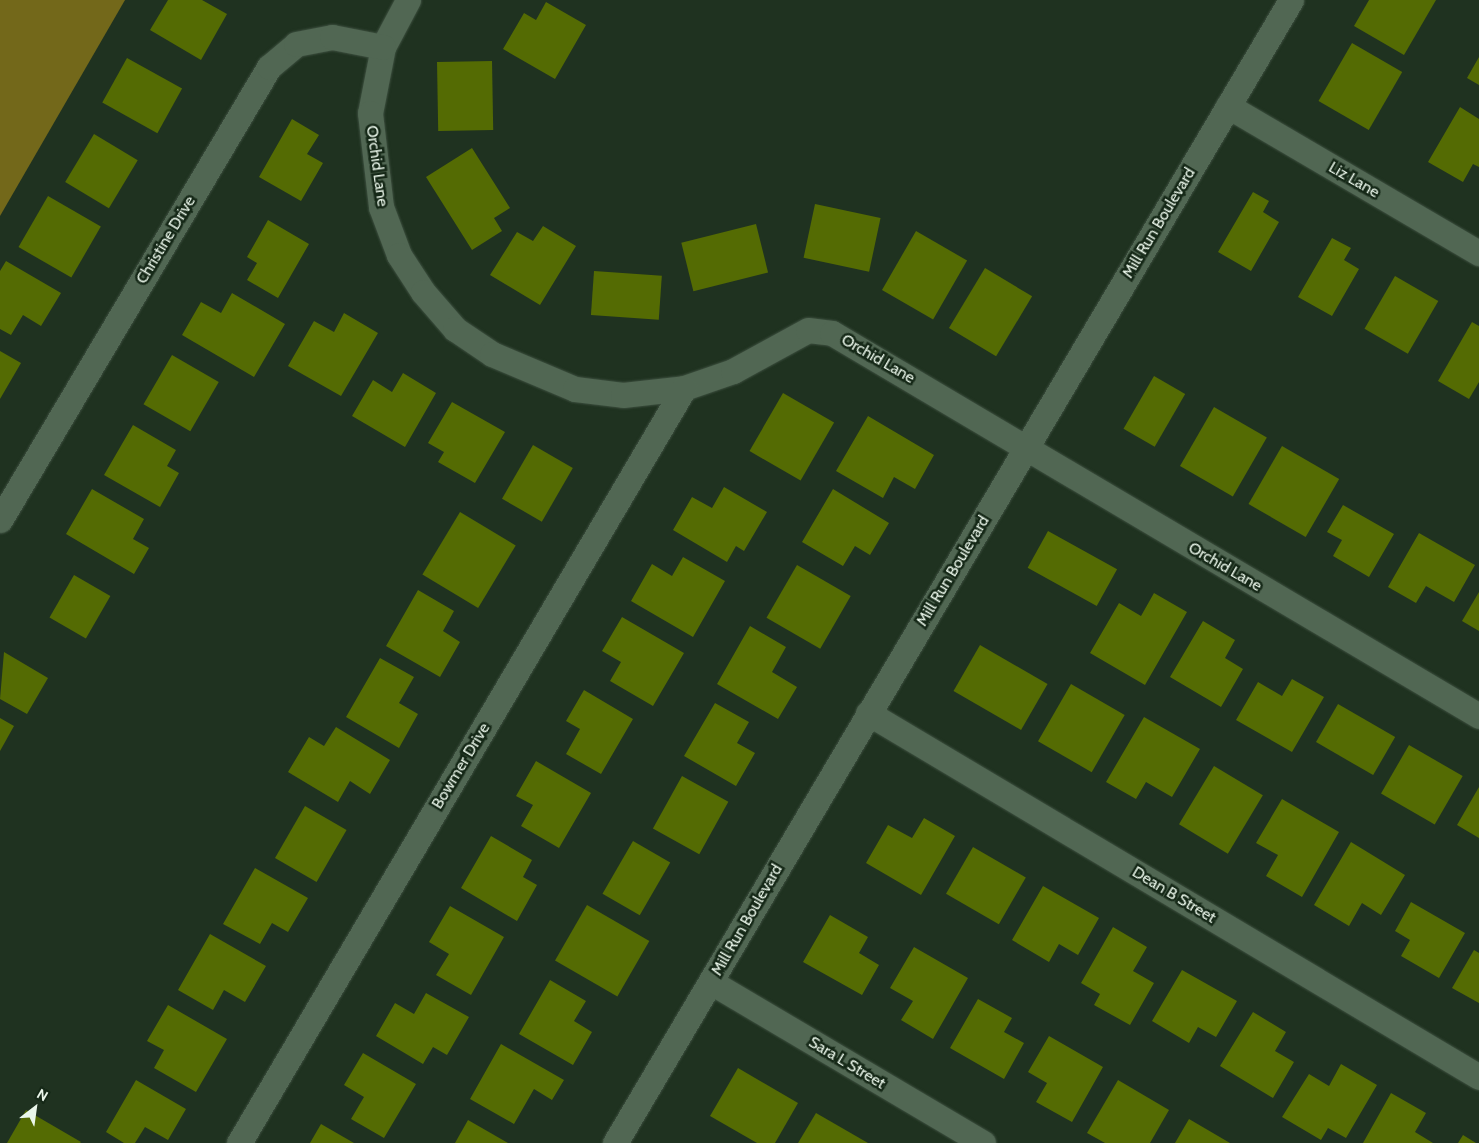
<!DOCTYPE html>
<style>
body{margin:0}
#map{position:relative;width:1479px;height:1143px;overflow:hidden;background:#1f3220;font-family:Cabin,sans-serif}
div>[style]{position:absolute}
.forest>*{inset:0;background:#73681a}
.building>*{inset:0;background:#546b03;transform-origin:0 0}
.roads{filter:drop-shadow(0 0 1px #3d4f3f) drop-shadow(0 0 1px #3d4f3f)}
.street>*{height:25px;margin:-12.5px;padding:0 12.5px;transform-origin:12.5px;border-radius:12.5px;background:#516753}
span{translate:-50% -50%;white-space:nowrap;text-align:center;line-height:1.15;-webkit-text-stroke:5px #152817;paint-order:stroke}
.street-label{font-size:16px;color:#eaf6ea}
.north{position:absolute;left:10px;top:1083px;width:50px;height:50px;-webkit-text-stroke:4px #152817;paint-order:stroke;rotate:30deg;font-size:14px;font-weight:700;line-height:20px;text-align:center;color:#eaf6ea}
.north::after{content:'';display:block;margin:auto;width:18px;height:22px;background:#eaf6ea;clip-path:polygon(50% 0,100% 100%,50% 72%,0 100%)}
</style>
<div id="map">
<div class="forest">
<i style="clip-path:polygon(0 0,125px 0,0 216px)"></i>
</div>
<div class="building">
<i style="clip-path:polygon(168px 0,202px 0,227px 14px,201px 60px,150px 30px)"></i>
<i style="clip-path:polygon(1369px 0,1436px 0,1404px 55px,1354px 26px)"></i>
<i style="clip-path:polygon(546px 2px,586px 25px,555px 79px,503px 49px,524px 13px,536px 20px)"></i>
<i style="left:1352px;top:43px;width:58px;height:67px;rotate:30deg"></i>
<i style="clip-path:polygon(1479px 57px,1479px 85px,1467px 78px)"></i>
<i style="left:127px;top:58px;width:63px;height:51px;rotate:29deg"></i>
<i style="left:492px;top:61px;width:69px;height:55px;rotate:89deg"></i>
<i style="clip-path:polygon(1460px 107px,1479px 119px,1479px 167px,1473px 164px,1463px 182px,1428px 162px)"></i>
<i style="clip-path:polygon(292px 119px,319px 135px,307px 154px,323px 163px,301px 201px,259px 177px)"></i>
<i style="left:94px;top:134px;width:51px;height:56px;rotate:31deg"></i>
<i style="clip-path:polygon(472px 148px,510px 208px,494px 218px,502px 231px,472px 250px,426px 177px)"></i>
<i style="clip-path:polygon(1253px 192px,1269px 201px,1263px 212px,1279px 222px,1251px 271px,1218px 252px)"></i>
<i style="left:48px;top:196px;width:61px;height:59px;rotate:30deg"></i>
<i style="left:815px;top:204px;width:67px;height:55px;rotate:12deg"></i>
<i style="clip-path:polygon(268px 220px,309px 244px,278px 298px,247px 280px,257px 263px,247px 257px)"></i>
<i style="left:756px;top:224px;width:50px;height:77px;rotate:76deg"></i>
<i style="clip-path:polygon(543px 226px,576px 246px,540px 305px,490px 275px,517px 232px,533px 241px)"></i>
<i style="left:916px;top:231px;width:59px;height:68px;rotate:30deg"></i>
<i style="clip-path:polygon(1332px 238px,1351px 248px,1344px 260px,1359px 269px,1332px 316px,1298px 297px)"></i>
<i style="clip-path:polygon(6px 261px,61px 293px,41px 326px,23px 315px,11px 335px,0 329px,0 271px)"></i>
<i style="left:985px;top:268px;width:55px;height:70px;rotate:31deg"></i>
<i style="left:594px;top:271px;width:68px;height:44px;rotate:4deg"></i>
<i style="left:1395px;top:276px;width:50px;height:61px;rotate:30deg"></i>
<i style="clip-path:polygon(232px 293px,285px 324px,254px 377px,182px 335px,201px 302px,221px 313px)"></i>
<i style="clip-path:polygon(344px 313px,378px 333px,341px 396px,288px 366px,314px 321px,334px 332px)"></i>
<i style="clip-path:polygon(1472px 322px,1479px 326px,1479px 382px,1469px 399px,1438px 381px)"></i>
<i style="clip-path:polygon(0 351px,21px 363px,0 399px)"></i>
<i style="left:172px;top:355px;width:54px;height:57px;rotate:30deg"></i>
<i style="clip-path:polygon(403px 373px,436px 393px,405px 447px,352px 416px,373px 380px,392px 392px)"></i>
<i style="left:1154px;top:376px;width:36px;height:61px;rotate:30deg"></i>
<i style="left:783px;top:393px;width:59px;height:67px;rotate:30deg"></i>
<i style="clip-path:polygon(452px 402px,505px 432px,475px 483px,438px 462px,444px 452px,428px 443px)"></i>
<i style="left:1214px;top:407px;width:61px;height:68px;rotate:30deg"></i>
<i style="clip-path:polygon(868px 416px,934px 455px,915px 489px,894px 477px,883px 498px,836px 471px)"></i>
<i style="clip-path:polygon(133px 425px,176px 450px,167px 466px,179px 473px,160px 507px,104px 475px)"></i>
<i style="left:533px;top:445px;width:46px;height:62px;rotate:30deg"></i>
<i style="left:1282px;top:446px;width:66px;height:67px;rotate:30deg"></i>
<i style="clip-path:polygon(724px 487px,767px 512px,744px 551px,736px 546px,727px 562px,673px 530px,692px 497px,712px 508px)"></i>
<i style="clip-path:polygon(92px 489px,144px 519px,133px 539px,149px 548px,134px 574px,66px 534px)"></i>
<i style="clip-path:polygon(833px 489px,889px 523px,870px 555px,855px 546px,843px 566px,802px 542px)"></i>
<i style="clip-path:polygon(1343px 505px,1394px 534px,1369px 577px,1333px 556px,1342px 540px,1327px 532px)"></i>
<i style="left:460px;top:512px;width:65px;height:73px;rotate:31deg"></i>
<i style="left:1048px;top:531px;width:79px;height:42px;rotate:29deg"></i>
<i style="clip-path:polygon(1419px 533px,1475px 565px,1454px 602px,1426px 586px,1416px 603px,1388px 587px)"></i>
<i style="clip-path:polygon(683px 557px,725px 581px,693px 637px,631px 601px,652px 564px,672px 576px)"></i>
<i style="left:797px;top:565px;width:62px;height:61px;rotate:30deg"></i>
<i style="left:74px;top:575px;width:42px;height:49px;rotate:30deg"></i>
<i style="clip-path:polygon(418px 590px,454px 611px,443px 631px,460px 642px,440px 677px,386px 646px)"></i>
<i style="clip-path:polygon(1479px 592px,1479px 631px,1462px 621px)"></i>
<i style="clip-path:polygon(1154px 593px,1187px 612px,1145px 685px,1090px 653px,1119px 603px,1141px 616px)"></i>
<i style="clip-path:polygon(622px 617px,684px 653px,653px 706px,610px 681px,621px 662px,602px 651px)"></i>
<i style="clip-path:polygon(1203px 621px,1235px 640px,1225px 658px,1243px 669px,1221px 707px,1170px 677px)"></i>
<i style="clip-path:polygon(750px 626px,786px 647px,772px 672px,797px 687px,778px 719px,717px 684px)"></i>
<i style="left:980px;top:645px;width:78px;height:53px;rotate:30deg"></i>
<i style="clip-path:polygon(4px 652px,48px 678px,27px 714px,0 699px)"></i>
<i style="clip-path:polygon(380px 658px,414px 677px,399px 703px,418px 714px,399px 748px,346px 717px)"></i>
<i style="clip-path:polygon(1292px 679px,1324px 697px,1292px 752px,1236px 720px,1258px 682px,1282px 696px)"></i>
<i style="left:1071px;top:684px;width:62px;height:66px;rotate:30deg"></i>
<i style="clip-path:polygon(584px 690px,633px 719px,601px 774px,566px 754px,580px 729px,566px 721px)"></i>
<i style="clip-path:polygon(715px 703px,749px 722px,737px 743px,755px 753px,736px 786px,684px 756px)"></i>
<i style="left:1338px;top:704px;width:66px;height:44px;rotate:30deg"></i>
<i style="clip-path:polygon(1144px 717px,1200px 749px,1172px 797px,1146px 782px,1136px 799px,1106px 782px)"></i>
<i style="clip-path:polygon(0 718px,14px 726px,0 751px)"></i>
<i style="clip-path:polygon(336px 727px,390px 760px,370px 794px,350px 781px,338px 802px,288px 772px,309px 737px,324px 746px)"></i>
<i style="left:1409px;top:745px;width:62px;height:56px;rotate:30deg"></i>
<i style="clip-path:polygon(536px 761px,591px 793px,559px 848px,521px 826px,533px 805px,516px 796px)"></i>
<i style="left:1214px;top:766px;width:57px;height:68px;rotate:31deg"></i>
<i style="left:682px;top:776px;width:53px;height:60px;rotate:29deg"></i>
<i style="clip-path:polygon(1479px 787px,1479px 838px,1457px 825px)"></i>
<i style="clip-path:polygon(1282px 799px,1339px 832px,1302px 897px,1266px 876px,1278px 855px,1256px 843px)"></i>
<i style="left:305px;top:806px;width:48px;height:60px;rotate:30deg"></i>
<i style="clip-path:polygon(924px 818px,955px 836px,921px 895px,866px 863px,888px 825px,912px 838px)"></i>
<i style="clip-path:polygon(491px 836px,532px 860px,523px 877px,537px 885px,517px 921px,461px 888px)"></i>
<i style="left:633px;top:841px;width:43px;height:61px;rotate:30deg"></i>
<i style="clip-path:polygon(1351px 842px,1405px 875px,1381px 915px,1362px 903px,1349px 926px,1314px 905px)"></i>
<i style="left:973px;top:847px;width:61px;height:54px;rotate:30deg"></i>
<i style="clip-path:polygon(255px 868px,308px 898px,288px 932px,272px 923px,260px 944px,223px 924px)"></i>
<i style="clip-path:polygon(1043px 886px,1099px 918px,1078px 955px,1059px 944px,1049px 962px,1012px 940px)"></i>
<i style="clip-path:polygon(1411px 902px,1465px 933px,1439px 978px,1401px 956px,1410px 940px,1395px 931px)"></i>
<i style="left:587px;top:905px;width:72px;height:64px;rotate:30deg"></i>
<i style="clip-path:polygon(450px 906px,504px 937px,471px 995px,436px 975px,449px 954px,429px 942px)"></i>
<i style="clip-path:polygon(830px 915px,868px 937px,859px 953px,879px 965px,862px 995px,803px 962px)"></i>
<i style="clip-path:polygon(1113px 927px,1147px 947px,1133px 971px,1154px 983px,1130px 1025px,1094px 1005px,1100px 994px,1081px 983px)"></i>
<i style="clip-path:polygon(210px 934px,266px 966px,245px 1002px,224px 990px,213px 1010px,178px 990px)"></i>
<i style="clip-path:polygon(914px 947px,968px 978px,933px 1039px,901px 1020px,913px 1001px,890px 988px)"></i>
<i style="clip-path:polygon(1474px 950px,1479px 953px,1479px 1003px,1452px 988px)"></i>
<i style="clip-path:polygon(1182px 970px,1237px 1001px,1216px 1037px,1198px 1027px,1189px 1043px,1152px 1021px)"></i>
<i style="clip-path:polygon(550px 980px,586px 1001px,574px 1021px,592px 1032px,573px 1065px,519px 1034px)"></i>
<i style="clip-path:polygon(426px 993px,469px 1017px,447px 1055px,433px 1047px,423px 1064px,376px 1036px,395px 1003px,414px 1014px)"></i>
<i style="clip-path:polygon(978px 999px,1012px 1018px,1004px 1032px,1024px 1043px,1004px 1079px,950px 1048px)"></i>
<i style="clip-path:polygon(168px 1005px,227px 1039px,196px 1092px,154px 1068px,164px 1050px,147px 1041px)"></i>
<i style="clip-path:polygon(1253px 1012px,1286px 1032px,1275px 1051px,1294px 1062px,1273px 1098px,1220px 1066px)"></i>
<i style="clip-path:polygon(1049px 1036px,1103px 1067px,1072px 1122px,1036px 1102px,1047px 1083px,1028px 1072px)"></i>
<i style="clip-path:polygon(501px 1044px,564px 1080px,552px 1100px,534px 1089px,514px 1124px,470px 1099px)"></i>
<i style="clip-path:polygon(363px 1053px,416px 1084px,384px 1138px,351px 1119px,364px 1097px,344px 1085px)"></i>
<i style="clip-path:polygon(1341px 1064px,1377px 1085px,1346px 1138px,1328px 1128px,1321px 1140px,1282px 1117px,1309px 1074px,1329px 1086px)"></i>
<i style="clip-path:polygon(738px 1068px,798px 1103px,775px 1143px,757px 1143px,710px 1116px)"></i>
<i style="clip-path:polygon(136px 1080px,186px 1109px,168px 1140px,145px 1127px,135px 1143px,124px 1143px,106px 1132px)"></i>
<i style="clip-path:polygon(1118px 1080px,1169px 1110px,1150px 1143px,1105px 1143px,1087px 1133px)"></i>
<i style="clip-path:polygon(1391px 1093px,1426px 1113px,1415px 1132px,1433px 1143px,1363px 1143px)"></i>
<i style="clip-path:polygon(26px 1110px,81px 1142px,80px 1143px,7px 1143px)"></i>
<i style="clip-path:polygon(816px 1113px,868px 1143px,798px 1143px)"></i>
<i style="clip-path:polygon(1189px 1119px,1230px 1143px,1175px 1143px)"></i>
<i style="clip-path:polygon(468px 1120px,508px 1143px,455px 1143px)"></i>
<i style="clip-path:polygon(321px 1124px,354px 1143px,310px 1143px)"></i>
<i style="clip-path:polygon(1463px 1135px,1476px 1143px,1458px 1143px)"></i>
</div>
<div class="roads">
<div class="street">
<i style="left:408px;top:0;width:53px;rotate:118deg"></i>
<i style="left:383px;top:47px;width:67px;rotate:101.1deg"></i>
<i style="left:370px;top:113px;width:95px;rotate:83.3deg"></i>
<i style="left:381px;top:207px;width:51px;rotate:69.4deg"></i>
<i style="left:399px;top:255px;width:44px;rotate:57deg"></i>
<i style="left:423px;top:292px;width:49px;rotate:49.1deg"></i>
<i style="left:455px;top:329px;width:45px;rotate:34deg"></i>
<i style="left:492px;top:354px;width:90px;rotate:22.9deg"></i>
<i style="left:575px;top:389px;width:48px;rotate:7.1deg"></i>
<i style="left:623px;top:395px;width:61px;rotate:-6.5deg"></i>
<i style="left:684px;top:388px;width:52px;rotate:-19.1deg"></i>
<i style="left:733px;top:371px;width:85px;rotate:-28.7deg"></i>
<i style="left:808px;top:330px;width:24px;rotate:7deg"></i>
<i style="left:832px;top:333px;width:752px;rotate:30.62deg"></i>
<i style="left:1228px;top:106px;width:291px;rotate:30.4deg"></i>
<i style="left:0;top:520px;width:527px;rotate:-59.3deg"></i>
<i style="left:269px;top:67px;width:35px;rotate:-40deg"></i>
<i style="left:296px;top:44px;width:37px;rotate:-11deg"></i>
<i style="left:332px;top:37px;width:52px;rotate:11.1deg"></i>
<i style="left:868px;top:713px;width:711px;rotate:30.78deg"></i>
<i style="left:711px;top:982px;width:316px;rotate:30.6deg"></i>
<i style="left:239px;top:1143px;width:876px;rotate:-59.48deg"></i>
<i style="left:615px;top:1143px;width:1328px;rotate:-59.4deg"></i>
</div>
</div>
<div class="street-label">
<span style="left:377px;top:166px;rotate:82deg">Orchid Lane</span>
<span style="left:1354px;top:180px;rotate:30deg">Liz Lane</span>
<span style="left:1159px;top:223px;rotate:-59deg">Mill Run Boulevard</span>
<span style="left:166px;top:240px;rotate:-59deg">Christine Drive</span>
<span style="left:878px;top:359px;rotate:30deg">Orchid Lane</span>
<span style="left:1225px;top:567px;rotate:30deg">Orchid Lane</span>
<span style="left:953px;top:571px;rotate:-59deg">Mill Run Boulevard</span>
<span style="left:461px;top:766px;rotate:-59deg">Bowmer Drive</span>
<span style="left:1174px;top:895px;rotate:31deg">Dean B Street</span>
<span style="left:747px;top:920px;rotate:-60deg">Mill Run Boulevard</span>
<span style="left:847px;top:1063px;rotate:31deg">Sara L Street</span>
</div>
<div class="north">N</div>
</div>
